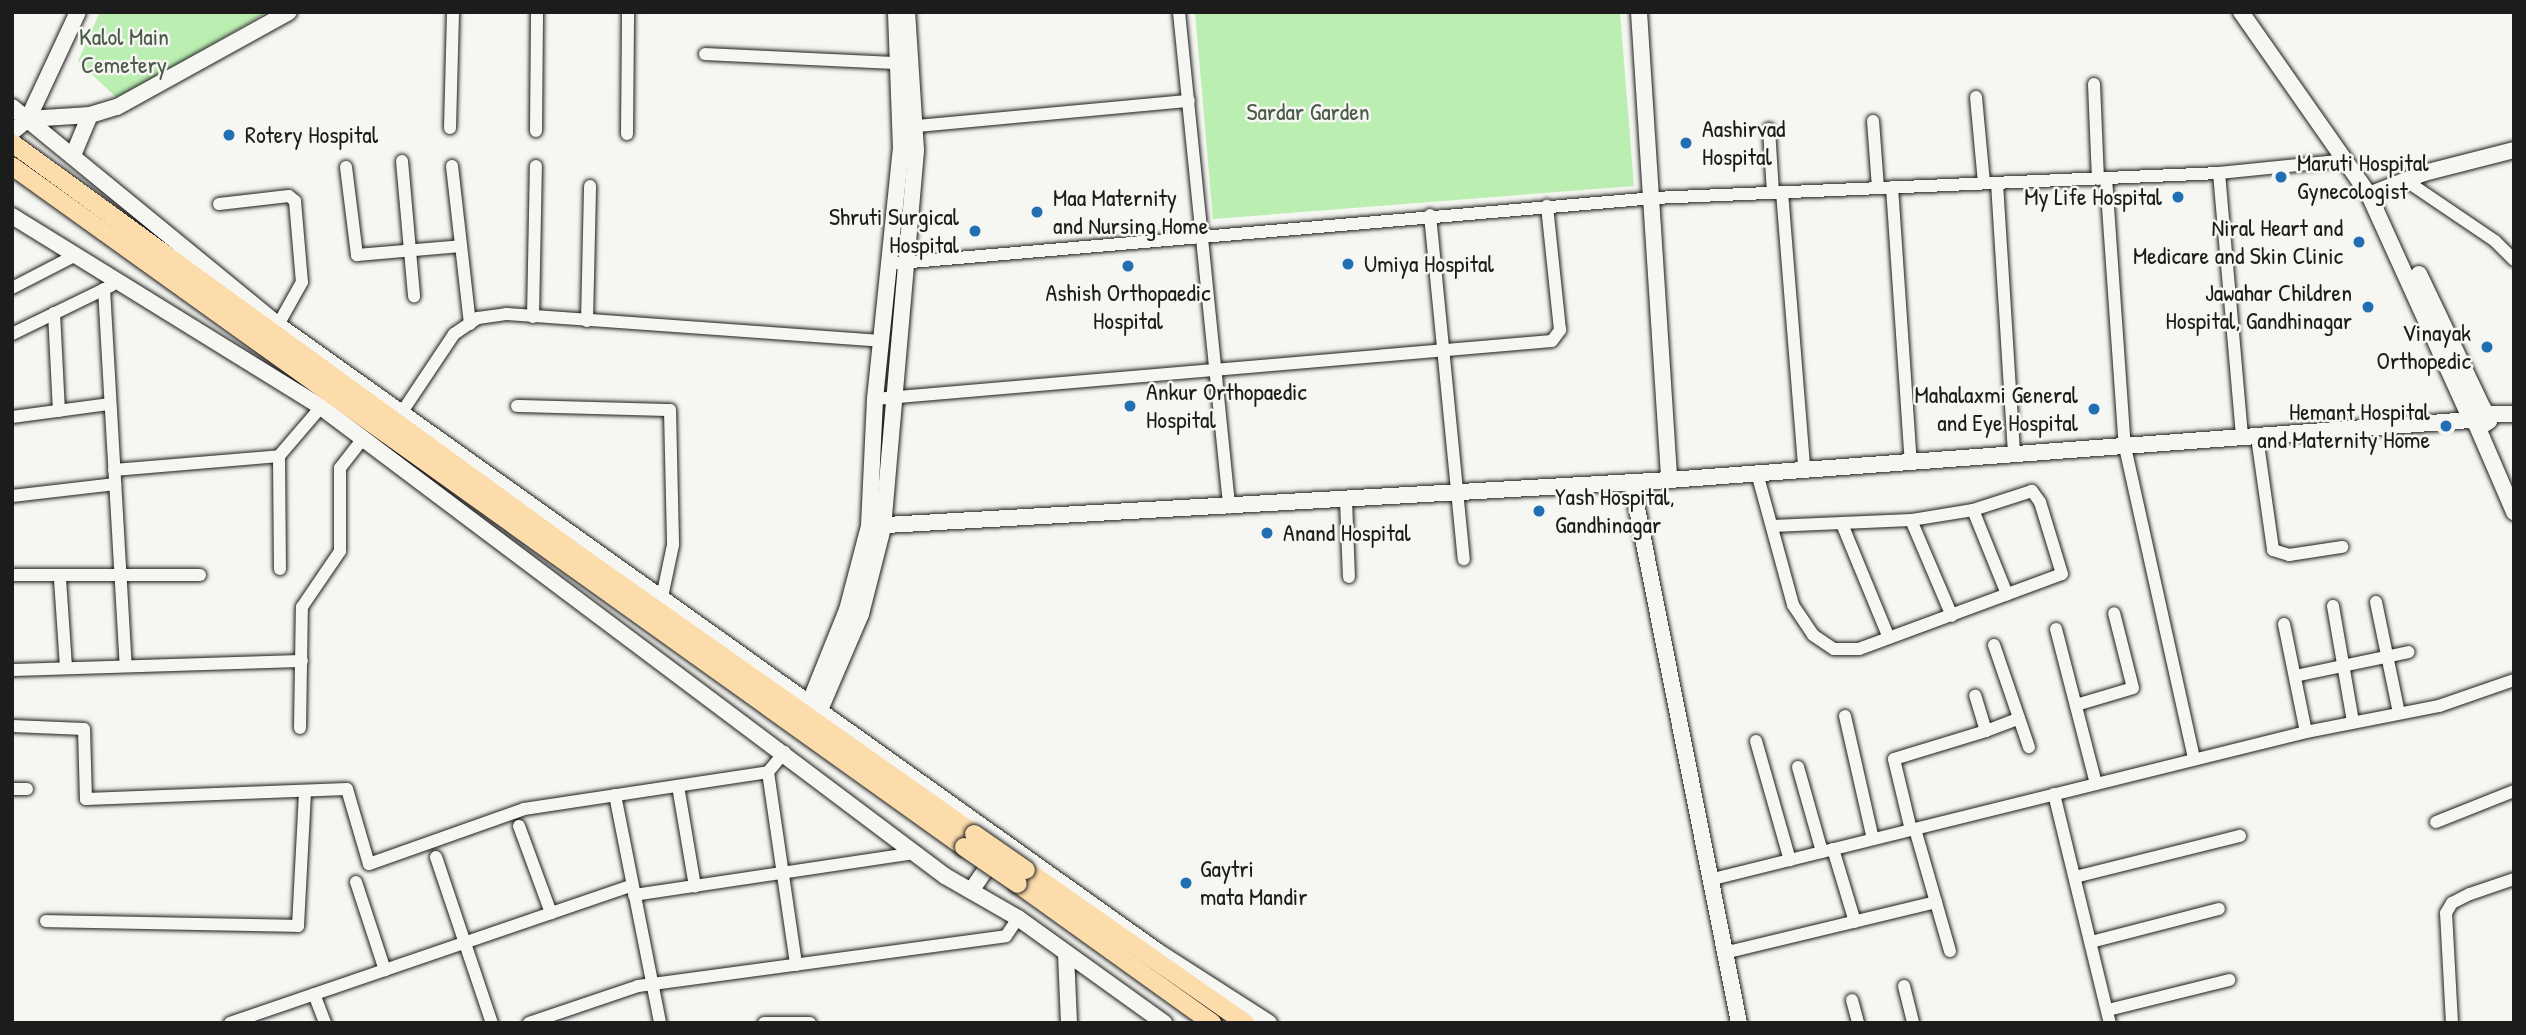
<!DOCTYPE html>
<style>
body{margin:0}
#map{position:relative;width:2526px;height:1035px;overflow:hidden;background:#f6f6f2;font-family:"Patrick Hand",sans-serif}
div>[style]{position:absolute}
.green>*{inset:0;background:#baefb1}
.roads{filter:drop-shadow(0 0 2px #1c1c1c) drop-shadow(0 0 2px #1c1c1c)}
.street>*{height:12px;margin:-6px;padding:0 6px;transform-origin:6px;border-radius:6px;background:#f6f6f2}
.secondary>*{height:16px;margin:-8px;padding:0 8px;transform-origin:8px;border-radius:8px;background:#f6f6f2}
.primary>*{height:18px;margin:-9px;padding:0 9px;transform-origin:9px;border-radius:9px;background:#fddcac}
.bridges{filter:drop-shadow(0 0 2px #1c1c1c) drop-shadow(0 0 2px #1c1c1c)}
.primary-bridge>*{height:18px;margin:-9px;padding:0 9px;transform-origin:9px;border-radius:9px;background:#fddcac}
.dots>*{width:19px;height:19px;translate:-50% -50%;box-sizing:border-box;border:4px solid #f6f6f2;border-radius:50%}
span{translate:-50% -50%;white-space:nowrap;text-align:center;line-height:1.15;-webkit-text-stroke:5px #f6f6f2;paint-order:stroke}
.park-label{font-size:24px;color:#4b5b49}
.poi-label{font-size:24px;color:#1c1c1c}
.left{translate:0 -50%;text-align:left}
.right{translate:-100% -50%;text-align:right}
.frame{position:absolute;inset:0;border:14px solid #1c1c1c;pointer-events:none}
</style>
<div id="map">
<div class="green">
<i style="clip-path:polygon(100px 12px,267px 12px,118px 99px,78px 61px)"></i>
<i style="clip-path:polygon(1195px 12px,1620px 12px,1634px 186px,1213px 219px)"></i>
</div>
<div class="roads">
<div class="street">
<i style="left:1179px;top:12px;width:498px;rotate:84.2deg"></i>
<i style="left:705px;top:54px;width:194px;rotate:2.7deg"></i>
<i style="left:2094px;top:84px;width:95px;rotate:87.6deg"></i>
<i style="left:1976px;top:97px;width:86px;rotate:84.7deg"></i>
<i style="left:1873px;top:121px;width:67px;rotate:85.7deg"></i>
<i style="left:907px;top:127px;width:283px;rotate:-5.3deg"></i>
<i style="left:450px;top:128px;width:116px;rotate:-88.5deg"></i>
<i style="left:1769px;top:129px;width:63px;rotate:86.4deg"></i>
<i style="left:536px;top:131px;width:119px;rotate:-89.5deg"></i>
<i style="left:627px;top:134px;width:122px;rotate:-89.5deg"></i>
<i style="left:402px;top:161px;width:136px;rotate:84.9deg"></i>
<i style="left:452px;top:166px;width:159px;rotate:83.5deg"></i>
<i style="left:346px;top:167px;width:89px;rotate:82.9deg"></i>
<i style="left:357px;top:255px;width:104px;rotate:-4.9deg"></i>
<i style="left:2219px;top:173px;width:266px;rotate:85deg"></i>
<i style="left:2106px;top:178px;width:270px;rotate:86deg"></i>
<i style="left:2125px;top:447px;width:320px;rotate:77.5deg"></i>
<i style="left:2405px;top:180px;width:109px;rotate:34.1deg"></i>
<i style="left:2495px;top:241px;width:27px;rotate:45deg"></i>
<i style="left:1997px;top:183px;width:273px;rotate:86.4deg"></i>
<i style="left:1892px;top:187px;width:277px;rotate:86.1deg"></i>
<i style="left:1782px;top:192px;width:277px;rotate:85.4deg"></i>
<i style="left:219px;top:204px;width:70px;rotate:-6.5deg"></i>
<i style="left:289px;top:196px;width:8px;rotate:40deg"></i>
<i style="left:295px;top:201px;width:81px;rotate:85.1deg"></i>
<i style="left:302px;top:282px;width:49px;rotate:119.2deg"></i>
<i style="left:1430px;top:215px;width:346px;rotate:84.4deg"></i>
<i style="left:888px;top:264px;width:769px;rotate:-4.92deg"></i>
<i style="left:1654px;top:198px;width:566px;rotate:-2.53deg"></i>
<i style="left:2219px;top:173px;width:129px;rotate:-5.8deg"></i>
<i style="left:12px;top:288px;width:70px;rotate:-27.3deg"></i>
<i style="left:104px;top:289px;width:377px;rotate:86.7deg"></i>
<i style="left:54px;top:313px;width:98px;rotate:87.1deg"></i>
<i style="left:533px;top:317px;width:151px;rotate:-88.9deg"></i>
<i style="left:587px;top:321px;width:135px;rotate:-88.7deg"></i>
<i style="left:12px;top:334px;width:110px;rotate:-25.9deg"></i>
<i style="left:875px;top:399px;width:679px;rotate:-4.9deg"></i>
<i style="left:1552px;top:341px;width:14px;rotate:-54deg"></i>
<i style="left:1560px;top:330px;width:125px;rotate:-96deg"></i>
<i style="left:517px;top:406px;width:153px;rotate:1.5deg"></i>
<i style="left:670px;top:410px;width:135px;rotate:88.7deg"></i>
<i style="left:673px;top:545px;width:53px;rotate:101.9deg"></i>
<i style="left:402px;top:412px;width:94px;rotate:-56.3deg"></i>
<i style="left:454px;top:334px;width:29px;rotate:-34deg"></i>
<i style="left:478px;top:318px;width:28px;rotate:-8deg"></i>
<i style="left:506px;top:314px;width:377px;rotate:4.1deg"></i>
<i style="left:12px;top:417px;width:99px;rotate:-7.6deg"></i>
<i style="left:2257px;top:437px;width:114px;rotate:81.9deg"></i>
<i style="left:2273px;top:550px;width:17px;rotate:17deg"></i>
<i style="left:2289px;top:555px;width:54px;rotate:-8.6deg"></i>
<i style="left:279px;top:456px;width:113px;rotate:89.5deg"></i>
<i style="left:114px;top:470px;width:166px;rotate:-4.8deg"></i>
<i style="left:279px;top:456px;width:65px;rotate:-49.4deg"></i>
<i style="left:1757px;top:473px;width:137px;rotate:74.7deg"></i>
<i style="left:1793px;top:605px;width:36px;rotate:56deg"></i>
<i style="left:1813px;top:635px;width:25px;rotate:34deg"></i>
<i style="left:1834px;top:649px;width:25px"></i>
<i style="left:1859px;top:649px;width:216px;rotate:-20.3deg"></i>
<i style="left:2062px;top:574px;width:75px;rotate:-107deg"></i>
<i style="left:2040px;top:502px;width:14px;rotate:-126deg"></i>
<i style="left:2032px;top:491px;width:62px;rotate:162.1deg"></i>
<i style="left:1973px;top:510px;width:63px;rotate:170.8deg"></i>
<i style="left:1911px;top:520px;width:139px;rotate:177.5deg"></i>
<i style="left:12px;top:496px;width:104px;rotate:-6.6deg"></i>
<i style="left:1346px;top:500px;width:77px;rotate:87.8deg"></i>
<i style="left:1973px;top:510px;width:91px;rotate:68deg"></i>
<i style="left:1911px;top:520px;width:104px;rotate:66.9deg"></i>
<i style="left:1842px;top:524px;width:123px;rotate:67.6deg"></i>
<i style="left:12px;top:575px;width:188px"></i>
<i style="left:60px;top:579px;width:88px;rotate:86.1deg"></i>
<i style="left:2376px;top:602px;width:113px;rotate:78.3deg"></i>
<i style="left:2333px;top:606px;width:118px;rotate:80.2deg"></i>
<i style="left:2284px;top:624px;width:110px;rotate:78.5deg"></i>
<i style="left:2056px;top:629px;width:160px;rotate:75.5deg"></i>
<i style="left:1994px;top:645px;width:108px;rotate:71.1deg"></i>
<i style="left:12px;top:670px;width:290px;rotate:-1.8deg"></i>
<i style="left:2295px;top:676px;width:116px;rotate:-11.9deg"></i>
<i style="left:2076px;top:705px;width:59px;rotate:-16.6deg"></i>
<i style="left:2133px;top:688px;width:77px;rotate:-104.2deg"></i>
<i style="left:1845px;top:716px;width:126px;rotate:77.2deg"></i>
<i style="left:12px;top:726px;width:72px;rotate:2.4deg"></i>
<i style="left:84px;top:729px;width:70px;rotate:88.4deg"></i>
<i style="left:86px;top:799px;width:261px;rotate:-2.2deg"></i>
<i style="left:347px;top:789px;width:78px;rotate:73.7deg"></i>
<i style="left:369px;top:864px;width:164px;rotate:-19.5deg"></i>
<i style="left:524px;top:809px;width:247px;rotate:-8.6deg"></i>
<i style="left:768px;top:772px;width:26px;rotate:-50deg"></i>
<i style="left:300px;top:728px;width:121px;rotate:-89.1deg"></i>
<i style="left:302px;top:607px;width:68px;rotate:-55.8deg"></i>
<i style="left:340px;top:551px;width:83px;rotate:-90deg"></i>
<i style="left:340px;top:468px;width:39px;rotate:-52deg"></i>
<i style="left:1986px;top:731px;width:34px;rotate:-21deg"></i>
<i style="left:1756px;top:741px;width:124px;rotate:74.1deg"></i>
<i style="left:1798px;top:767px;width:88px;rotate:74.2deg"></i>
<i style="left:768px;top:772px;width:195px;rotate:81.7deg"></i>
<i style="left:678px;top:786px;width:102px;rotate:80.4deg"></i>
<i style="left:12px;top:789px;width:15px"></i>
<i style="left:2054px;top:794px;width:236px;rotate:76.3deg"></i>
<i style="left:615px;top:795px;width:232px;rotate:78.8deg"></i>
<i style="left:2436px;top:822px;width:84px;rotate:-21.7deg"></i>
<i style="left:519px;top:826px;width:93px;rotate:69.8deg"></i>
<i style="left:1915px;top:829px;width:127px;rotate:74deg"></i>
<i style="left:1911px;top:830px;width:73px;rotate:-103.5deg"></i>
<i style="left:1894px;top:759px;width:96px;rotate:-16.9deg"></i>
<i style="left:1986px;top:731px;width:37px;rotate:-107deg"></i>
<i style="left:1833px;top:849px;width:76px;rotate:73.2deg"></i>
<i style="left:436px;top:857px;width:175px;rotate:71.4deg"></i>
<i style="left:2075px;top:877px;width:170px;rotate:-14deg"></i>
<i style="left:1709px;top:880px;width:615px;rotate:-13.92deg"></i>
<i style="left:2306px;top:732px;width:136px;rotate:-11.1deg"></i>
<i style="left:2439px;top:706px;width:79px;rotate:-19.1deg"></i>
<i style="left:356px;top:882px;width:93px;rotate:71.8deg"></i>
<i style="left:634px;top:895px;width:284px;rotate:-8.5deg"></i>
<i style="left:46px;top:921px;width:252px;rotate:1.1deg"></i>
<i style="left:298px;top:926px;width:135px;rotate:-87deg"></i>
<i style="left:2091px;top:942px;width:132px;rotate:-14.5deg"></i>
<i style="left:1724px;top:953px;width:218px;rotate:-13.5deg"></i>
<i style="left:1904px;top:986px;width:38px;rotate:76deg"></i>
<i style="left:314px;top:994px;width:31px;rotate:69deg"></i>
<i style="left:1852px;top:1000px;width:24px;rotate:75deg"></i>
<i style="left:2108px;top:1010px;width:125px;rotate:-13.9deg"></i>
<i style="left:230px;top:1023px;width:425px;rotate:-18.9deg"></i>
<i style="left:529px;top:1023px;width:115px;rotate:-18.7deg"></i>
<i style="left:638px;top:986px;width:371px;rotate:-7.7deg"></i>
<i style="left:1006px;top:936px;width:22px;rotate:-56deg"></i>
<i style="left:764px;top:1023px;width:46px"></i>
<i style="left:2452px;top:1023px;width:110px;rotate:-93.1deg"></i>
<i style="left:2446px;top:913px;width:12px;rotate:-59deg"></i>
<i style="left:2452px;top:903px;width:20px;rotate:-27deg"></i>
<i style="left:2470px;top:894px;width:46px;rotate:-18.8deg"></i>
</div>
<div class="secondary">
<i style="left:1639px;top:12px;width:469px;rotate:86.3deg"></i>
<i style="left:2241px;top:12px;width:223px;rotate:55deg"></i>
<i style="left:2369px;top:195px;width:247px;rotate:65.6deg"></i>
<i style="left:2471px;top:420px;width:11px;rotate:38deg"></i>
<i style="left:2480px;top:427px;width:11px;rotate:-34deg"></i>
<i style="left:2489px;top:421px;width:14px;rotate:-115deg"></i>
<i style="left:2483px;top:408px;width:13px;rotate:153deg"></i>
<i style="left:12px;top:107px;width:344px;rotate:39.3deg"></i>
<i style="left:278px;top:325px;width:1079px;rotate:35.46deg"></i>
<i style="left:1157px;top:951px;width:133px;rotate:32.7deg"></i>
<i style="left:28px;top:119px;width:62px;rotate:-3.7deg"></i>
<i style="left:90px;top:115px;width:28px;rotate:-17deg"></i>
<i style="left:117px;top:107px;width:196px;rotate:-28.9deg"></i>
<i style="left:12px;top:132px;width:21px;rotate:-39deg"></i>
<i style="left:28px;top:119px;width:118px;rotate:-65deg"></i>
<i style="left:74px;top:153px;width:41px;rotate:-67.2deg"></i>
<i style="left:2369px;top:195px;width:59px;rotate:-21.8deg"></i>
<i style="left:2424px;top:173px;width:93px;rotate:-14.3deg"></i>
<i style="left:12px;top:216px;width:363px;rotate:31.7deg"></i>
<i style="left:321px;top:407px;width:781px;rotate:36.93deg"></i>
<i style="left:945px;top:876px;width:84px;rotate:29.9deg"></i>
<i style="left:1018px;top:918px;width:180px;rotate:35.7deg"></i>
<i style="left:2419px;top:274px;width:148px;rotate:64.5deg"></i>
<i style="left:2489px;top:414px;width:25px"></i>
<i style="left:2477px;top:426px;width:94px;rotate:66.7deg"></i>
<i style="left:1632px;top:483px;width:550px;rotate:78.79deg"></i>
<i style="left:869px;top:526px;width:801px;rotate:-3.29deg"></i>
<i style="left:1669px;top:480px;width:804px;rotate:-4.28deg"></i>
<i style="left:809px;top:704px;width:101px;rotate:-68deg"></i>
<i style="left:847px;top:610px;width:87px;rotate:-75.3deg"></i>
<i style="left:869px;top:526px;width:127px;rotate:-87.3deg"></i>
<i style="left:875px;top:399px;width:251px;rotate:-84.1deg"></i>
<i style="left:901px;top:149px;width:137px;rotate:-92.1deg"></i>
<i style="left:819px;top:712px;width:107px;rotate:-66.8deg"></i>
<i style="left:861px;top:614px;width:89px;rotate:-75.7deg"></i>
<i style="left:883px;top:528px;width:379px;rotate:-85deg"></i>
<i style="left:916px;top:150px;width:138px;rotate:-93.7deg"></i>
<i style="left:971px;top:891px;width:42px;rotate:-55.6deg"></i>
<i style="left:1066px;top:954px;width:69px;rotate:87.5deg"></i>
</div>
<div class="primary">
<i style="left:12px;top:143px;width:692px;rotate:36.01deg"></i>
<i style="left:572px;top:550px;width:492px;rotate:35.2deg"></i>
<i style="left:12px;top:166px;width:1170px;rotate:35.58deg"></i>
<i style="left:1026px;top:870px;width:267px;rotate:34.9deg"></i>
<i style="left:1018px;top:884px;width:239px;rotate:35.6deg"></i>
</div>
</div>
<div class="bridges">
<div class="primary-bridge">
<i style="left:974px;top:834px;width:63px;rotate:34.7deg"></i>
<i style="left:964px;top:847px;width:65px;rotate:34.4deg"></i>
</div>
</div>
<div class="dots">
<i style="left:229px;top:135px;background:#1f6fb2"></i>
<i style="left:1686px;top:143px;background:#1f6fb2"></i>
<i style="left:2281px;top:177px;background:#1f6fb2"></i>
<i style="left:2178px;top:197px;background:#1f6fb2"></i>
<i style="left:1037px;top:212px;background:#1f6fb2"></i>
<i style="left:975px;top:231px;background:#1f6fb2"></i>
<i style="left:2359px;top:242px;background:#1f6fb2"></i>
<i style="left:1348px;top:264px;background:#1f6fb2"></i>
<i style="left:1128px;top:266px;background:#1f6fb2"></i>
<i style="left:2368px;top:307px;background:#1f6fb2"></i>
<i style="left:2487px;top:347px;background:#1f6fb2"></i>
<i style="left:1130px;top:406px;background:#1f6fb2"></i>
<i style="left:2094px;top:409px;background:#1f6fb2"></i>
<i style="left:2446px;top:426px;background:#1f6fb2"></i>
<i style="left:1539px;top:511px;background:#1f6fb2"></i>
<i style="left:1267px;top:533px;background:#1f6fb2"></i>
<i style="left:1186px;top:883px;background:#1f6fb2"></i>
</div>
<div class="park-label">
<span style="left:124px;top:51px">Kalol Main<br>Cemetery</span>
<span style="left:1308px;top:112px">Sardar Garden</span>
</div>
<div class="poi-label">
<span class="left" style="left:1702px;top:143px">Aashirvad<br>Hospital</span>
<span class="left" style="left:245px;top:135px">Rotery Hospital</span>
<span class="left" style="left:2297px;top:177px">Maruti Hospital<br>Gynecologist</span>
<span class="right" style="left:2162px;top:197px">My Life Hospital</span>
<span class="left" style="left:1053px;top:212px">Maa Maternity<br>and Nursing Home</span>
<span class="right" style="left:959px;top:231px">Shruti Surgical<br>Hospital</span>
<span class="right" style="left:2343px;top:242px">Niral Heart and<br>Medicare and Skin Clinic</span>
<span class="left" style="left:1364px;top:264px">Umiya Hospital</span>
<span style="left:1128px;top:307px">Ashish Orthopaedic<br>Hospital</span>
<span class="right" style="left:2352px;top:307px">Jawahar Children<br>Hospital, Gandhinagar</span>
<span class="right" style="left:2471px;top:347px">Vinayak<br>Orthopedic</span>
<span class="left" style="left:1146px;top:406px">Ankur Orthopaedic<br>Hospital</span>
<span class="right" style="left:2078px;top:409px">Mahalaxmi General<br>and Eye Hospital</span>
<span class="right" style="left:2430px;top:426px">Hemant Hospital<br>and Maternity Home</span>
<span class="left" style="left:1555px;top:511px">Yash Hospital,<br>Gandhinagar</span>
<span class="left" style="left:1283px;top:533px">Anand Hospital</span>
<span class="left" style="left:1200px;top:883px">Gaytri<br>mata Mandir</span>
</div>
<div class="frame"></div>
</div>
